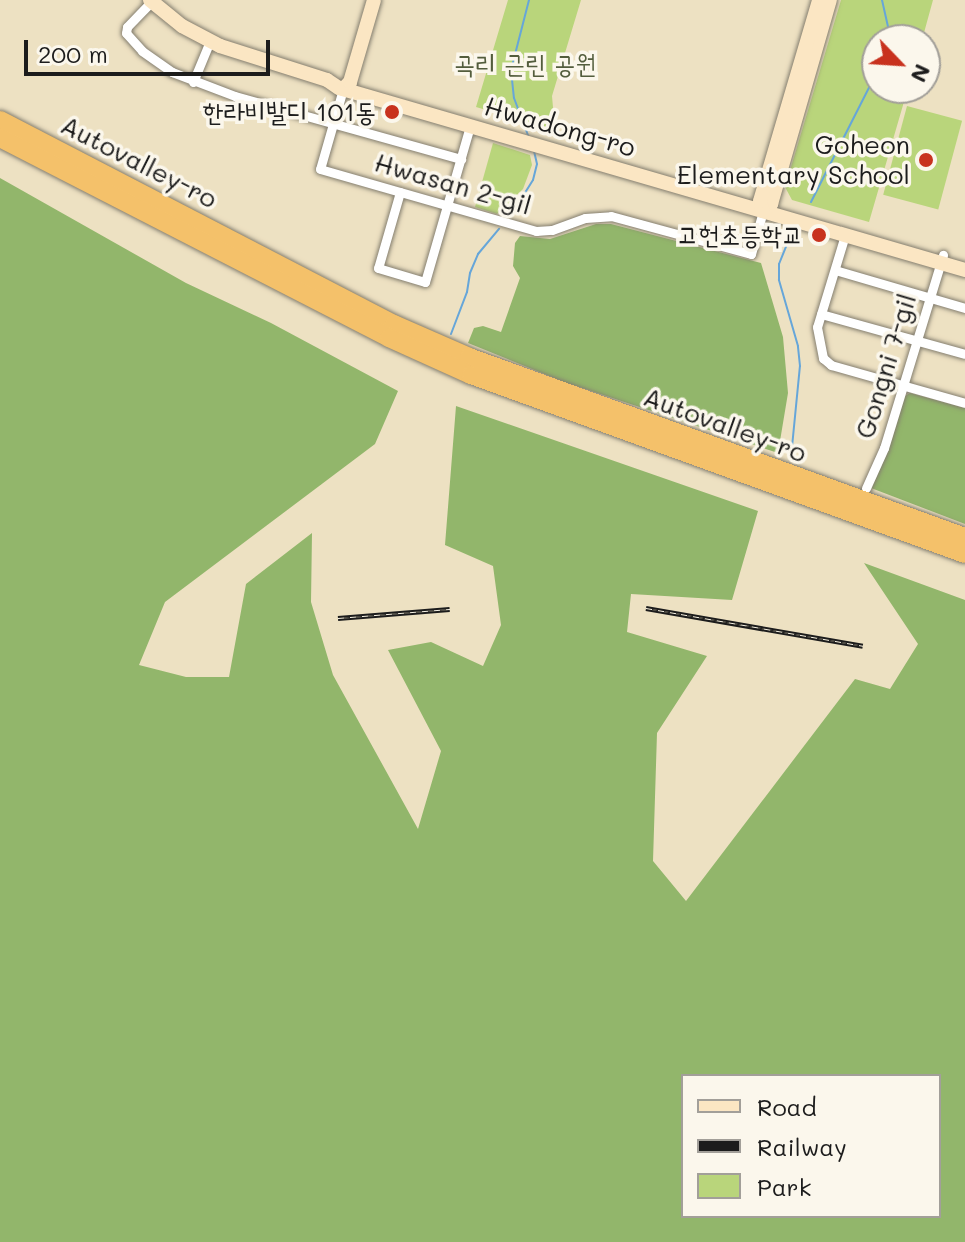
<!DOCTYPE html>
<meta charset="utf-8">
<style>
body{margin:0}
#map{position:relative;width:965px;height:1242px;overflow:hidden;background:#ede1c2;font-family:Mali,"Poor Story",sans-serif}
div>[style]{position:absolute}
.green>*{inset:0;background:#b9d57b;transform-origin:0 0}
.forest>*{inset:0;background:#92b66b}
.stream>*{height:2px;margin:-1px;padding:0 1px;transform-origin:1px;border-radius:1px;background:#66a6d9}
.roads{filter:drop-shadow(0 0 2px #847e6f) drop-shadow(0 0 2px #847e6f)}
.street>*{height:9px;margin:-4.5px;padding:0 4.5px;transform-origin:4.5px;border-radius:4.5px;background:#fff}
.secondary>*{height:14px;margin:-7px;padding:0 7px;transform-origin:7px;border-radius:7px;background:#fbe6c3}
.highway>*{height:18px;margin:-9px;padding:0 9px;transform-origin:9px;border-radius:9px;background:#f4c16a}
.rail>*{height:5px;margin-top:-2.5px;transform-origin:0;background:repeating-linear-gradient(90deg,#fbf7ec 0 6px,#1c1c1c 0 12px);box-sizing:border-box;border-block:2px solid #1c1c1c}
.dots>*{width:22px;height:22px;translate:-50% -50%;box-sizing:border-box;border:4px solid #fbf7ec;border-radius:50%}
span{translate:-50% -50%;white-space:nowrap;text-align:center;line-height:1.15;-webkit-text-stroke:7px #fbf7ec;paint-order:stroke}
.park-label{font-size:26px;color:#535d3d}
.poi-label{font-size:26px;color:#1c1c1c}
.right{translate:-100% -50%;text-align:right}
.street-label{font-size:26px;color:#1c1c1c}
.legend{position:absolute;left:681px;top:1074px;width:260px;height:144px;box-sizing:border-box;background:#fbf7ec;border:2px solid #a29f99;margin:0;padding:10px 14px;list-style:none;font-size:24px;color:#1c1c1c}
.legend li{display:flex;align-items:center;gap:16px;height:40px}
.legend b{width:40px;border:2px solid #a29f99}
.north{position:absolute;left:861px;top:24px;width:80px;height:80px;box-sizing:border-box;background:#fbf7ec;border:2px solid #a29f99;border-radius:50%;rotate:115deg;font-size:22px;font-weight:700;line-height:32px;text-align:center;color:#1c1c1c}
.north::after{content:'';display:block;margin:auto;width:28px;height:36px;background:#c8321e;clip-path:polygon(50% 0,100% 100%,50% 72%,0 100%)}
.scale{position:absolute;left:24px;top:40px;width:246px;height:36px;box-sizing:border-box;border:4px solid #1c1c1c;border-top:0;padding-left:10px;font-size:24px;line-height:28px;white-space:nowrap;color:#1c1c1c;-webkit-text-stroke:6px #fbf7ec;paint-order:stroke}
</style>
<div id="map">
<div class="green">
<i style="clip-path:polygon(508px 0,581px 0,552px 96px,555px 130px,476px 107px)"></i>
<i style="clip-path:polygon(841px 0,933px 0,922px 40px,877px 40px,877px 88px,908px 88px,869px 222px,792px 200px,785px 187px)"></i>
<i style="left:907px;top:106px;width:57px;height:92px;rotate:15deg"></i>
<i style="clip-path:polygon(493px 143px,530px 155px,532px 165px,523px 189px,497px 214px,475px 207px)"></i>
</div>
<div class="forest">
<i style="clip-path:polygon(evenodd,0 178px,186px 283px,271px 323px,398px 391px,375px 444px,165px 602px,139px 665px,186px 677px,229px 677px,246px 584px,312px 533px,311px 602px,333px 675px,418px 829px,441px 751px,388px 650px,431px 642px,483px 666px,501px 625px,493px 566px,445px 545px,456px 406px,758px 511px,732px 600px,631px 594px,627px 632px,707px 656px,657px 733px,653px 861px,686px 901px,855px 679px,890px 689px,918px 644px,864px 563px,965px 600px,965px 1242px,0 1242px,0 178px,939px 1076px,939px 1216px,683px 1216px,683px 1076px,939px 1076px)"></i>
<i style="clip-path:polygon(596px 224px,611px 224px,761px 263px,783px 337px,788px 393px,778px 453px,564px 382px,468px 343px,474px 328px,483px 326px,501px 332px,520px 278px,513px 266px,515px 243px,520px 236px,550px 239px)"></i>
<i style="clip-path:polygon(910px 393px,965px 408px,965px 524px,871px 488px,888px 450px,903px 397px)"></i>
</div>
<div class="stream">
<i style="left:529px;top:0;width:72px;rotate:104.4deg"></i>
<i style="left:511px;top:70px;width:28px;rotate:84deg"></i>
<i style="left:514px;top:98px;width:43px;rotate:69.4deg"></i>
<i style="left:882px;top:0;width:41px;rotate:77.3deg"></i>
<i style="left:811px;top:202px;width:146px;rotate:-63.1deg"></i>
<i style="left:511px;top:215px;width:41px;rotate:-57.8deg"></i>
<i style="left:533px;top:180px;width:16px;rotate:-76deg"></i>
<i style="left:537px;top:164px;width:13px;rotate:-103deg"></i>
<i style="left:451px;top:334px;width:45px;rotate:-69.1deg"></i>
<i style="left:467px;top:292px;width:19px;rotate:-81deg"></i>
<i style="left:470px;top:273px;width:21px;rotate:-67deg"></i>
<i style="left:478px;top:254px;width:33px;rotate:-50deg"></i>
<i style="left:792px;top:447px;width:81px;rotate:-84.4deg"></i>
<i style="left:800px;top:366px;width:20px;rotate:-96deg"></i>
<i style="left:798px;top:346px;width:69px;rotate:-106.1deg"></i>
<i style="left:779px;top:280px;width:16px;rotate:-90deg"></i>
<i style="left:779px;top:264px;width:35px;rotate:-68deg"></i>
</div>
<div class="roads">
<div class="street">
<i style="left:152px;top:1px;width:36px;rotate:134deg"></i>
<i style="left:127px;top:27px;width:6px;rotate:99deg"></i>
<i style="left:126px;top:33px;width:24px;rotate:48deg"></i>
<i style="left:142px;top:51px;width:37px;rotate:35deg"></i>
<i style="left:172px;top:72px;width:67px;rotate:20.9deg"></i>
<i style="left:235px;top:96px;width:235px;rotate:15.6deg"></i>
<i style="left:193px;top:82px;width:44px;rotate:-67.5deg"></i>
<i style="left:343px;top:89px;width:83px;rotate:106deg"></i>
<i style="left:320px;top:169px;width:225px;rotate:16deg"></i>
<i style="left:536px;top:231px;width:16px;rotate:-4deg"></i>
<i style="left:552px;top:230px;width:35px;rotate:-20deg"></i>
<i style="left:585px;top:218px;width:26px;rotate:-4deg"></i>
<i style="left:611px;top:216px;width:145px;rotate:15.2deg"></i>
<i style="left:751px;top:254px;width:45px;rotate:-74.4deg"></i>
<i style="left:400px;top:192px;width:79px;rotate:106.1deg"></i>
<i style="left:378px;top:268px;width:49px;rotate:16.6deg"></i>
<i style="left:425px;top:282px;width:162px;rotate:-73.9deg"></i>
<i style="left:845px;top:235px;width:96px;rotate:106.9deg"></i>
<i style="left:817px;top:327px;width:32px;rotate:79deg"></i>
<i style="left:823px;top:358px;width:11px;rotate:41deg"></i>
<i style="left:831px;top:365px;width:139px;rotate:15.8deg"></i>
<i style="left:835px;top:270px;width:135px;rotate:16.3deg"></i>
<i style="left:821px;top:314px;width:149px;rotate:15.5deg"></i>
<i style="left:866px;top:488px;width:44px;rotate:-65.8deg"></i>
<i style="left:884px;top:448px;width:202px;rotate:-73deg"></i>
</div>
<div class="secondary">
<i style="left:150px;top:0;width:41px;rotate:39.1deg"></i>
<i style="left:182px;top:26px;width:43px;rotate:27.8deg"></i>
<i style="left:220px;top:46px;width:112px;rotate:17.6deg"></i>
<i style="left:327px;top:80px;width:14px;rotate:34deg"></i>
<i style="left:339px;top:88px;width:652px;rotate:16.21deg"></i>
<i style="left:343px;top:89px;width:10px;rotate:-45deg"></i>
<i style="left:350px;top:82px;width:85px;rotate:-73.7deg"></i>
<i style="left:763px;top:211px;width:11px;rotate:-41deg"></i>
<i style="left:771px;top:204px;width:212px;rotate:-73.9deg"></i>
<i style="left:763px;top:211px;width:10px;rotate:-107deg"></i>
<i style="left:760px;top:201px;width:209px;rotate:-73.6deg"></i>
</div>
<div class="highway">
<i style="left:0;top:120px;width:444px;rotate:27.4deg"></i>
<i style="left:394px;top:324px;width:82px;rotate:23.7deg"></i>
<i style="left:469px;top:357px;width:528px;rotate:19.95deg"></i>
<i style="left:0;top:138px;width:437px;rotate:27.2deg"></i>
<i style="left:389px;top:338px;width:90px;rotate:24.3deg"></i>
<i style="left:471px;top:375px;width:525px;rotate:19.92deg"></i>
</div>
</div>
<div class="rail">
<i style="left:646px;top:608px;width:220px;rotate:9.9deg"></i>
<i style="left:338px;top:618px;width:112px;rotate:-4.6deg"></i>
</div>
<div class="dots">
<i style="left:392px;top:112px;background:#c8321e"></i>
<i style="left:926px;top:160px;background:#c8321e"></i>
<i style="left:819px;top:235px;background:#c8321e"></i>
</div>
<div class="park-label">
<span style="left:525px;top:64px">곡리 근린 공원</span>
</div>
<div class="poi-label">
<span class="right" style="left:376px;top:112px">한라비발디 101동</span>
<span class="right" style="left:910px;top:160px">Goheon<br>Elementary School</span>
<span class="right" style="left:803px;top:235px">고헌초등학교</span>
</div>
<div class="street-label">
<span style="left:560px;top:127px;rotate:16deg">Hwadong-ro</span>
<span style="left:139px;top:162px;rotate:27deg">Autovalley-ro</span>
<span style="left:453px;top:184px;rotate:16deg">Hwasan 2-gil</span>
<span style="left:886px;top:366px;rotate:-73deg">Gongni 7-gil</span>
<span style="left:725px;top:425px;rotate:20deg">Autovalley-ro</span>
</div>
<ul class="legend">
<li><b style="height:10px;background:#fbe6c3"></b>Road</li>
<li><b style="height:10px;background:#1c1c1c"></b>Railway</li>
<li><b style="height:22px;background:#b9d57b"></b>Park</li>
</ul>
<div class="north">N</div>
<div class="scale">200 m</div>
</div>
